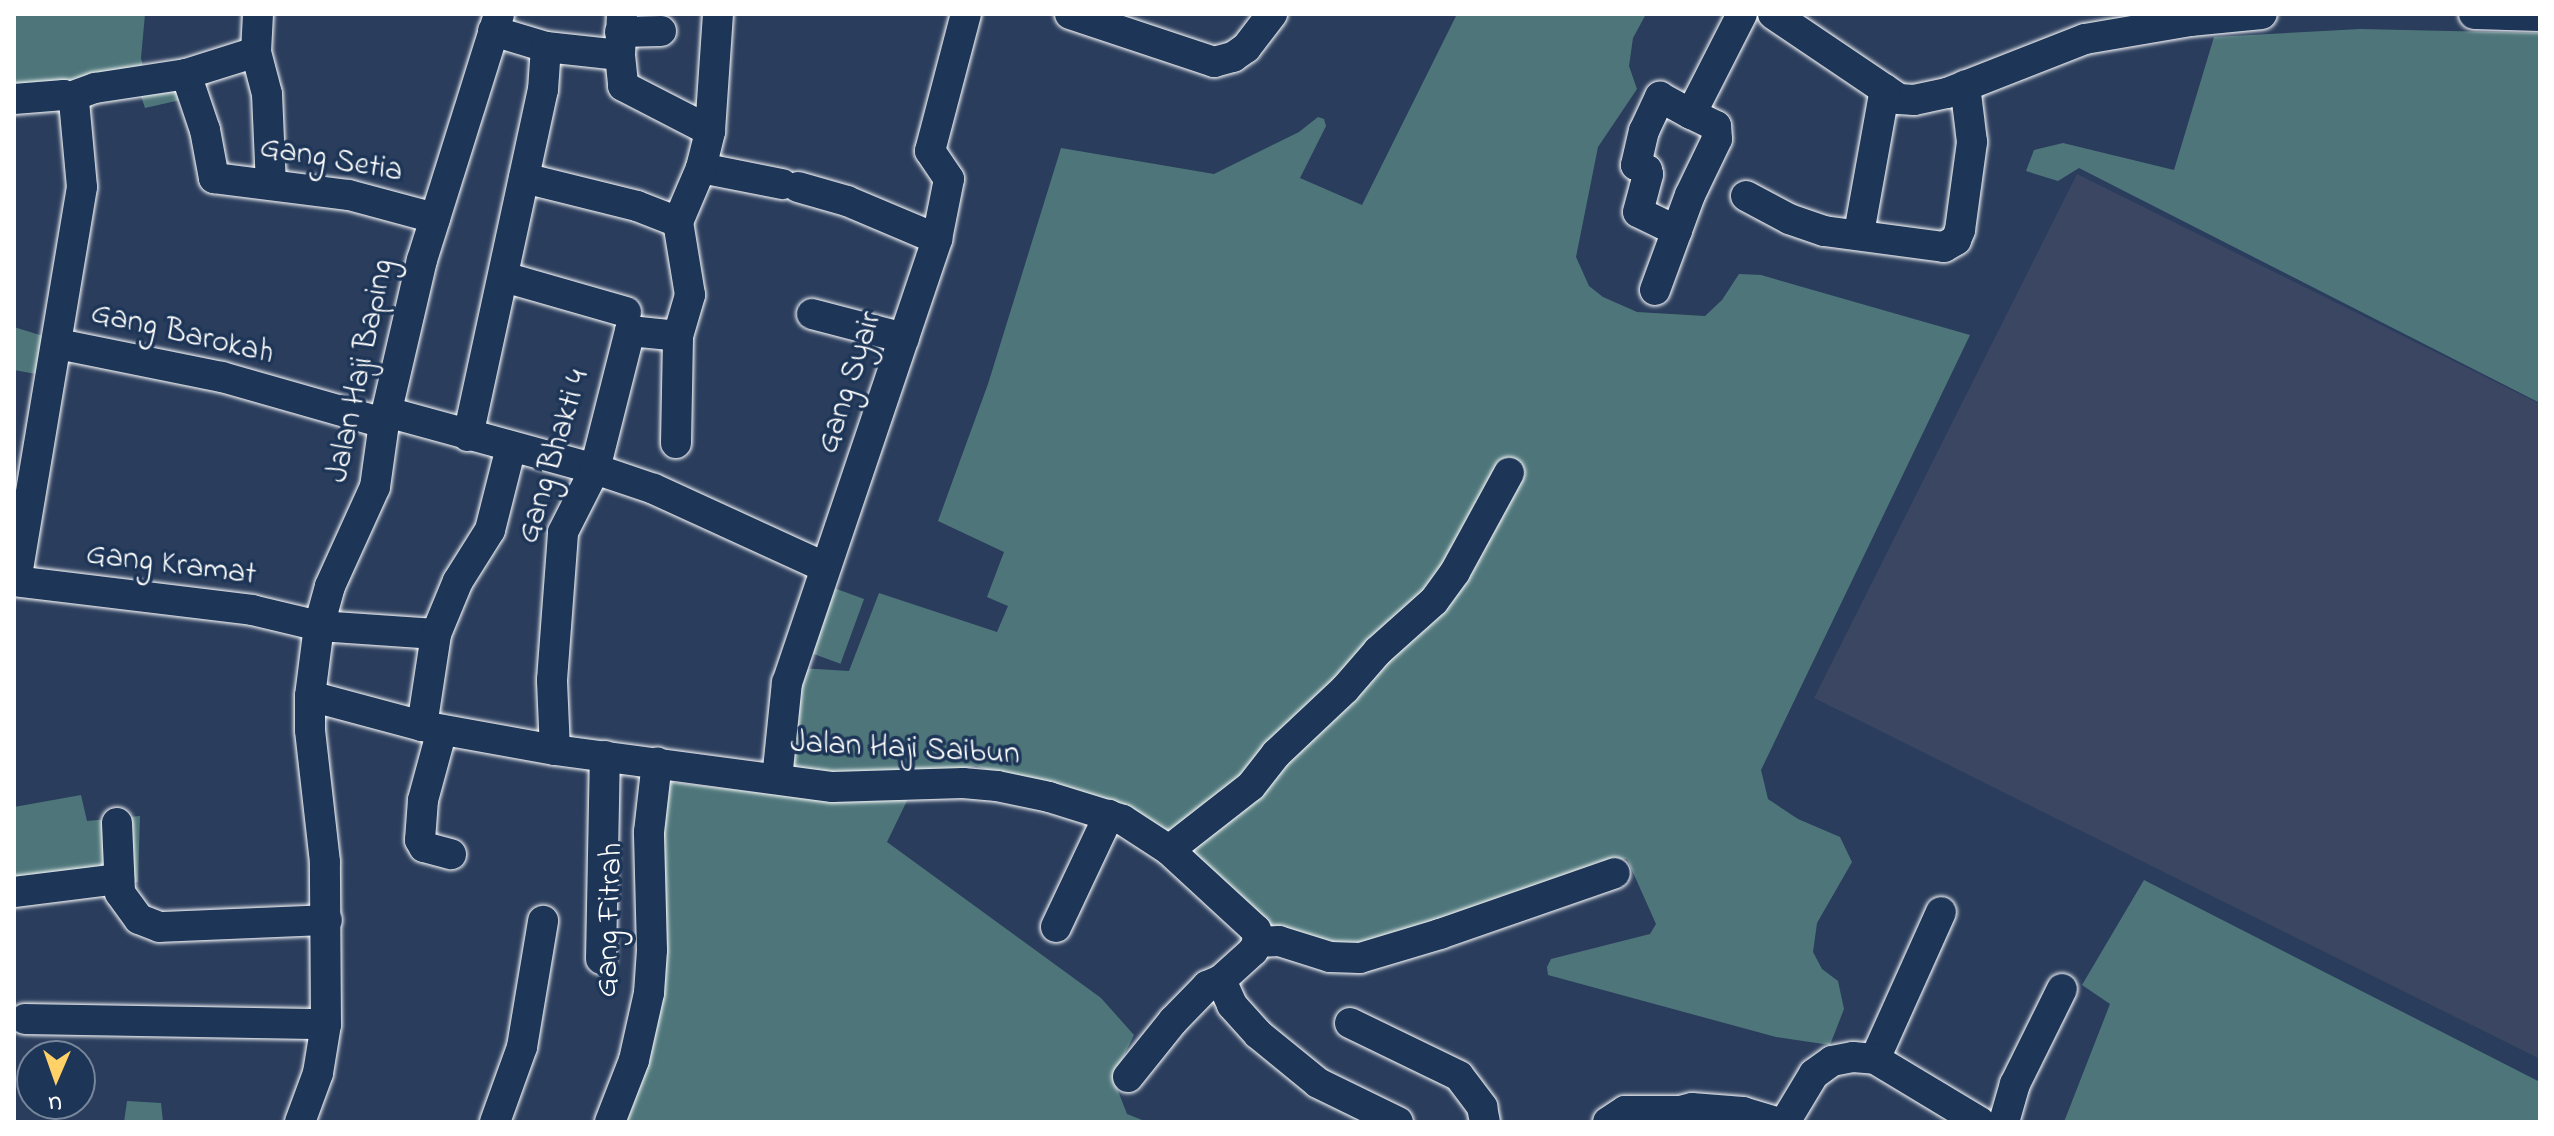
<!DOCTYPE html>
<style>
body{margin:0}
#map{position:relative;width:2554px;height:1136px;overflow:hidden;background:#2a3d5c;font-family:"Indie Flower",sans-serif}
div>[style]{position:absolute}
.built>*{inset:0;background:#3a4662}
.green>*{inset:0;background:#4e767a;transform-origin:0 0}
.roads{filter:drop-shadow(0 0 2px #fff) drop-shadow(0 0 2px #fff)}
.minor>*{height:30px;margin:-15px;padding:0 15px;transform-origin:15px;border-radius:15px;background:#1d3557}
span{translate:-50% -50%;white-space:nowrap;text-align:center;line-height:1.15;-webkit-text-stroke:7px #1d3557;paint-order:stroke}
.street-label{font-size:32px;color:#fff}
.frame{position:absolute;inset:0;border:16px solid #fff;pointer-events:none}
.north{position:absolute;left:16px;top:1040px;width:80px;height:80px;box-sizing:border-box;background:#1d3557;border:2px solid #77869a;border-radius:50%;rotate:182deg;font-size:22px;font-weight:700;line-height:32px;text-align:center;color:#fff}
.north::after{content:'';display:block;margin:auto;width:28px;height:36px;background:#ffd166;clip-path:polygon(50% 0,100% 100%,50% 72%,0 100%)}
</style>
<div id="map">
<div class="built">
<i style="clip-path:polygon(2077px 174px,2540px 404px,2540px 1059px,1814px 698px)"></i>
</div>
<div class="green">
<i style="clip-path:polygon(14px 14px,145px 14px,141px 58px,147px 82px,183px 81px,189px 98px,145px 108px,138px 87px,14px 99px)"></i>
<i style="clip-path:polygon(1457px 14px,1646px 14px,1633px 38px,1629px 66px,1637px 89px,1598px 147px,1576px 257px,1589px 286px,1603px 297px,1637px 312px,1705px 316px,1722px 300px,1739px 274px,1761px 275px,1970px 335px,1761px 770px,1768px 799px,1798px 819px,1840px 837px,1852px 862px,1817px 923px,1813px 952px,1822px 969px,1838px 981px,1844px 1009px,1830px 1045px,1776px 1037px,1548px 975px,1547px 967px,1551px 959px,1650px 934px,1656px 924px,1627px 859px,1601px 861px,1362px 956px,1271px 928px,1180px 855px,1152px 821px,976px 766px,917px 780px,887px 842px,1101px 998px,1134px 1035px,1113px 1078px,1127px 1114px,1147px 1122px,612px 1122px,636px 1060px,654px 780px,771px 794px,800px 668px,849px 671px,879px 593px,997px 632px,1008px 606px,987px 597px,1004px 552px,938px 521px,988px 384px,1061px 148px,1214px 174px,1299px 132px,1318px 117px,1324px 119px,1326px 126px,1300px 178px,1362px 205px)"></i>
<i style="clip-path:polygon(2360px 29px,2540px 33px,2540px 403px,2079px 168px,2058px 181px,2026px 171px,2034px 150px,2063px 143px,2174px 170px,2214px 37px)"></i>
<i style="clip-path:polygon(14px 327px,56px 340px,47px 376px,14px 370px)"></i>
<i style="left:834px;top:588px;width:32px;height:69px;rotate:20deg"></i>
<i style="clip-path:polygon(81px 795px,87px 821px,140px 816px,138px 882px,14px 896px,14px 807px)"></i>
<i style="clip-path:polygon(2144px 880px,2540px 1082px,2540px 1122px,2064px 1122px,2110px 1004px,2082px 985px)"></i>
<i style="clip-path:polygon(127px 1101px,161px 1103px,163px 1122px,124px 1122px)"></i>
</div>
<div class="roads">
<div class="minor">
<i style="left:258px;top:14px;width:38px;rotate:93deg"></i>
<i style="left:256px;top:52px;width:43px;rotate:75.3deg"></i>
<i style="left:267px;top:94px;width:90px;rotate:87.5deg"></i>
<i style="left:1070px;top:14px;width:152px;rotate:18.4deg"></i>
<i style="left:1214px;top:62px;width:20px;rotate:-15deg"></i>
<i style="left:1233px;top:57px;width:16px;rotate:-35deg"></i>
<i style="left:1246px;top:48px;width:43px;rotate:-52.6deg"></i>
<i style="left:1773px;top:14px;width:152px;rotate:34deg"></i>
<i style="left:1899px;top:99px;width:15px;rotate:4deg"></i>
<i style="left:1914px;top:100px;width:34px;rotate:-12deg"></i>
<i style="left:1947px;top:93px;width:148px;rotate:-21.4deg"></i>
<i style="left:2085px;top:39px;width:107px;rotate:-9.7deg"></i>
<i style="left:2190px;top:21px;width:72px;rotate:-5.6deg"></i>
<i style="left:2474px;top:14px;width:66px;rotate:1.7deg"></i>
<i style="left:493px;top:31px;width:55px;rotate:16.8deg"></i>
<i style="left:546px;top:47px;width:74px;rotate:6.2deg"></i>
<i style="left:620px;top:55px;width:31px;rotate:84deg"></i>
<i style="left:623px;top:86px;width:98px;rotate:27.3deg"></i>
<i style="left:620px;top:32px;width:41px;rotate:-1.4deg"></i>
<i style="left:620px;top:55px;width:41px;rotate:-87.2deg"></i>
<i style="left:186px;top:74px;width:59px;rotate:71.3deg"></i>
<i style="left:205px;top:130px;width:49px;rotate:79.4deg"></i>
<i style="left:214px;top:178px;width:136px;rotate:7.2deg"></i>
<i style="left:349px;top:195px;width:89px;rotate:15deg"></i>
<i style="left:70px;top:97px;width:27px;rotate:-20deg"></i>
<i style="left:95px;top:88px;width:92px;rotate:-8.7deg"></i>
<i style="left:186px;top:74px;width:73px;rotate:-17.4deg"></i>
<i style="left:14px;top:99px;width:50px;rotate:-4.6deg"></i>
<i style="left:64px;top:95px;width:12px;rotate:31deg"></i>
<i style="left:74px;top:101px;width:86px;rotate:84.7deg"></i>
<i style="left:82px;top:187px;width:399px;rotate:99.5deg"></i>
<i style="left:701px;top:168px;width:83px;rotate:11.2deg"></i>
<i style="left:524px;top:178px;width:116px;rotate:13.9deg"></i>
<i style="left:637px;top:206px;width:44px;rotate:21.3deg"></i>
<i style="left:798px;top:187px;width:51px;rotate:15.9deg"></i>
<i style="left:847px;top:201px;width:98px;rotate:22.9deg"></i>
<i style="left:1746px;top:196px;width:49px;rotate:28.1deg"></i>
<i style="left:1789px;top:219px;width:37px;rotate:19deg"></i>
<i style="left:1824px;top:231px;width:121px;rotate:7.6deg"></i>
<i style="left:1944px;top:247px;width:14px;rotate:-30deg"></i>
<i style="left:1956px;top:240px;width:11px;rotate:-68deg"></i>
<i style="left:1960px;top:230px;width:89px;rotate:-82.2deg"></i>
<i style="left:1972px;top:142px;width:57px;rotate:-97deg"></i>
<i style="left:1677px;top:231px;width:43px;rotate:-154deg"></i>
<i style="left:1638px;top:212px;width:39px;rotate:-75deg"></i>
<i style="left:1648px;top:174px;width:4px;rotate:-104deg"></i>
<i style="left:1647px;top:170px;width:12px;rotate:-156deg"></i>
<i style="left:1636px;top:165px;width:35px;rotate:-77deg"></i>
<i style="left:1644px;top:131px;width:38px;rotate:-65deg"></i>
<i style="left:1660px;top:97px;width:35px;rotate:29deg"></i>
<i style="left:1859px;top:233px;width:146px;rotate:-79.8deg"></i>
<i style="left:504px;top:277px;width:127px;rotate:16deg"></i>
<i style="left:1655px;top:290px;width:101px;rotate:-69.8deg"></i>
<i style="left:1690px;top:195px;width:62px;rotate:-64.3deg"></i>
<i style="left:1717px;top:139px;width:13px;rotate:-94deg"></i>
<i style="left:1716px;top:126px;width:28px;rotate:-154deg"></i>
<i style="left:1691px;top:114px;width:112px;rotate:-63deg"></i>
<i style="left:812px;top:314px;width:95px;rotate:14.6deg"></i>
<i style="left:58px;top:344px;width:167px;rotate:11.4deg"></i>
<i style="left:222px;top:377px;width:168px;rotate:15.9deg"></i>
<i style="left:387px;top:412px;width:216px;rotate:15.3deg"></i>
<i style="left:595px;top:469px;width:62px;rotate:18.7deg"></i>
<i style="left:654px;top:489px;width:187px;rotate:24.6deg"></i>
<i style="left:468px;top:436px;width:354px;rotate:-77.8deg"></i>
<i style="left:543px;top:90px;width:43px;rotate:-86deg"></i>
<i style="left:676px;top:443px;width:107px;rotate:-88.9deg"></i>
<i style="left:678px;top:336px;width:43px;rotate:-73.7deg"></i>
<i style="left:690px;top:295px;width:74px;rotate:-99.3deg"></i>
<i style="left:678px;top:222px;width:59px;rotate:-66.9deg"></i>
<i style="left:701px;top:168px;width:38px;rotate:-76deg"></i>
<i style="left:710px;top:131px;width:117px;rotate:-86.1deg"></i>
<i style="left:14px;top:581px;width:240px;rotate:6.9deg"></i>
<i style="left:252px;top:610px;width:69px;rotate:13.4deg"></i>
<i style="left:319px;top:626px;width:117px;rotate:3.9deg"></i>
<i style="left:310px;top:696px;width:116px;rotate:15deg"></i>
<i style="left:422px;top:726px;width:135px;rotate:10.2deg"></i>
<i style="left:555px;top:750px;width:280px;rotate:7.6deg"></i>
<i style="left:833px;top:787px;width:130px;rotate:-1.8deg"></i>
<i style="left:963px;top:783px;width:34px;rotate:5deg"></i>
<i style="left:997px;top:786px;width:53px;rotate:11.9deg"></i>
<i style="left:1049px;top:797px;width:77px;rotate:17.3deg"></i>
<i style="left:1123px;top:820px;width:55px;rotate:33.1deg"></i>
<i style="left:1169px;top:850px;width:118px;rotate:42.6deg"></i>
<i style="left:1256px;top:930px;width:12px;rotate:81deg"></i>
<i style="left:1258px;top:942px;width:10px;rotate:119deg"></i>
<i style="left:1253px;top:951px;width:43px;rotate:137.8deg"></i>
<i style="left:1221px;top:980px;width:27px;rotate:66deg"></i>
<i style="left:1232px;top:1005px;width:39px;rotate:48deg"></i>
<i style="left:1258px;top:1034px;width:77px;rotate:39.2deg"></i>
<i style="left:1318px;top:1083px;width:89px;rotate:26deg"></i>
<i style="left:422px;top:726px;width:93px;rotate:-81.3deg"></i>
<i style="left:436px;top:634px;width:57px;rotate:-67.5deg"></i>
<i style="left:458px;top:581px;width:60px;rotate:-57.9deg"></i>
<i style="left:490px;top:530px;width:86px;rotate:-75.8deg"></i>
<i style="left:442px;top:730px;width:73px;rotate:105.2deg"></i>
<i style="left:423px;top:800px;width:40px;rotate:94.3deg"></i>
<i style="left:420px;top:840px;width:8px;rotate:60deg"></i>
<i style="left:424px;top:847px;width:28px;rotate:15deg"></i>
<i style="left:555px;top:750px;width:70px;rotate:-92.5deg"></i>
<i style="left:552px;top:680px;width:148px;rotate:-85.7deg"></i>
<i style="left:563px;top:532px;width:71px;rotate:-63.1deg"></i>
<i style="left:595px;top:469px;width:142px;rotate:-75.8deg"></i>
<i style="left:630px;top:331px;width:48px;rotate:5.9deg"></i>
<i style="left:777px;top:779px;width:97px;rotate:-84.1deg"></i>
<i style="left:787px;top:683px;width:469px;rotate:-71.3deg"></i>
<i style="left:937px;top:239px;width:61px;rotate:-78.7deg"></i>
<i style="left:949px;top:179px;width:34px;rotate:-124deg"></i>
<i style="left:930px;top:151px;width:142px;rotate:-75.3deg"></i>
<i style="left:117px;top:823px;width:70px;rotate:87.5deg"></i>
<i style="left:120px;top:893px;width:32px;rotate:54deg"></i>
<i style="left:139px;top:919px;width:22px;rotate:21deg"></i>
<i style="left:160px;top:927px;width:167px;rotate:-2.4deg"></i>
<i style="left:1169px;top:850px;width:104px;rotate:-38deg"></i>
<i style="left:1251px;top:786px;width:41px;rotate:-52deg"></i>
<i style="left:1276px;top:754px;width:95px;rotate:-43.3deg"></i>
<i style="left:1345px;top:689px;width:50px;rotate:-49deg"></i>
<i style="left:1378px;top:651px;width:75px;rotate:-41.8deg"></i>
<i style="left:1434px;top:601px;width:36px;rotate:-54deg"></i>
<i style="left:1455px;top:572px;width:113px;rotate:-61.4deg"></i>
<i style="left:14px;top:892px;width:106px;rotate:-7.1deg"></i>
<i style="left:1056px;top:927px;width:124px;rotate:-64.7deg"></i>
<i style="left:1258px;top:942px;width:21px;rotate:-3deg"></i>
<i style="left:1279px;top:941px;width:53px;rotate:17.4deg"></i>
<i style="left:1330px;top:957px;width:30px;rotate:2deg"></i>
<i style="left:1360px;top:958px;width:84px;rotate:-16.7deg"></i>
<i style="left:1440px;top:934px;width:185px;rotate:-19.2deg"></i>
<i style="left:601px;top:959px;width:203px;rotate:-88.9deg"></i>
<i style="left:25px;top:1019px;width:301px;rotate:1deg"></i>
<i style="left:1350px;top:1023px;width:121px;rotate:25.9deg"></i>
<i style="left:1459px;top:1076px;width:39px;rotate:53deg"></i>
<i style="left:1482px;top:1107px;width:15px;rotate:79deg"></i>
<i style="left:1875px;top:1059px;width:161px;rotate:-65.8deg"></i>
<i style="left:1128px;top:1077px;width:72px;rotate:-51.2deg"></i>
<i style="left:1173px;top:1021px;width:49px;rotate:-45.8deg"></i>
<i style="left:1207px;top:986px;width:15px;rotate:-23deg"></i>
<i style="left:300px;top:1122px;width:52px;rotate:-69.8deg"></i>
<i style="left:318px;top:1073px;width:50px;rotate:-80.7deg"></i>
<i style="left:326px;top:1024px;width:162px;rotate:-90.4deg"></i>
<i style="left:325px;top:862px;width:133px;rotate:-96.5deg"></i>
<i style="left:310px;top:730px;width:34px;rotate:-90deg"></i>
<i style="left:310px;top:696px;width:71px;rotate:-82.7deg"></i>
<i style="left:319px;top:626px;width:41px;rotate:-74.6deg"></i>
<i style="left:330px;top:586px;width:109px;rotate:-65.6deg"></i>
<i style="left:375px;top:487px;width:65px;rotate:-82deg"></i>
<i style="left:384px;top:423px;width:167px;rotate:-76.9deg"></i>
<i style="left:422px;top:260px;width:258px;rotate:-72.6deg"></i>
<i style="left:495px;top:1122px;width:80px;rotate:-70.2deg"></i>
<i style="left:522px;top:1047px;width:128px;rotate:-80.5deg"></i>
<i style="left:610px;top:1122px;width:66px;rotate:-68.8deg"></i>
<i style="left:634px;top:1060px;width:69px;rotate:-77.4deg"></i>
<i style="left:649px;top:993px;width:43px;rotate:-86deg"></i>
<i style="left:652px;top:950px;width:118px;rotate:-91.5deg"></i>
<i style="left:649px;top:832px;width:70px;rotate:-83.5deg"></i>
<i style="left:1608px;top:1122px;width:20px;rotate:-33deg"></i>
<i style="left:1625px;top:1111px;width:55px"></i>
<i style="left:1680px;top:1111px;width:12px;rotate:-14deg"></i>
<i style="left:1692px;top:1108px;width:51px;rotate:4.5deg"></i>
<i style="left:1743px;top:1112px;width:34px;rotate:17deg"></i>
<i style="left:1785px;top:1122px;width:56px;rotate:-58.9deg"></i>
<i style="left:1814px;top:1074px;width:22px;rotate:-36deg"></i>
<i style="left:1832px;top:1061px;width:21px;rotate:-11deg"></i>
<i style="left:1853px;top:1057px;width:22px;rotate:5deg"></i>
<i style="left:1875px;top:1059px;width:122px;rotate:31deg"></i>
<i style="left:2004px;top:1122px;width:40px;rotate:-74deg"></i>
<i style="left:2015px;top:1084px;width:106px;rotate:-63.7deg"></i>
</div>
</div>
<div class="street-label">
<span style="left:331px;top:161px;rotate:10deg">Gang Setia</span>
<span style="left:182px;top:335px;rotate:13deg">Gang Barokah</span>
<span style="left:362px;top:371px;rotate:-78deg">Jalan Haji Baping</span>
<span style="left:851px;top:383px;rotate:-72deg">Gang Syair</span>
<span style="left:555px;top:457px;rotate:-73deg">Gang Bhakti 4</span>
<span style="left:171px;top:566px;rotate:7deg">Gang Kramat</span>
<span style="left:905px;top:750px;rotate:3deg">Jalan Haji Saibun</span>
<span style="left:611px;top:920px;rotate:-88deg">Gang Fitrah</span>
</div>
<div class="frame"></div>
<div class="north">U</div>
</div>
